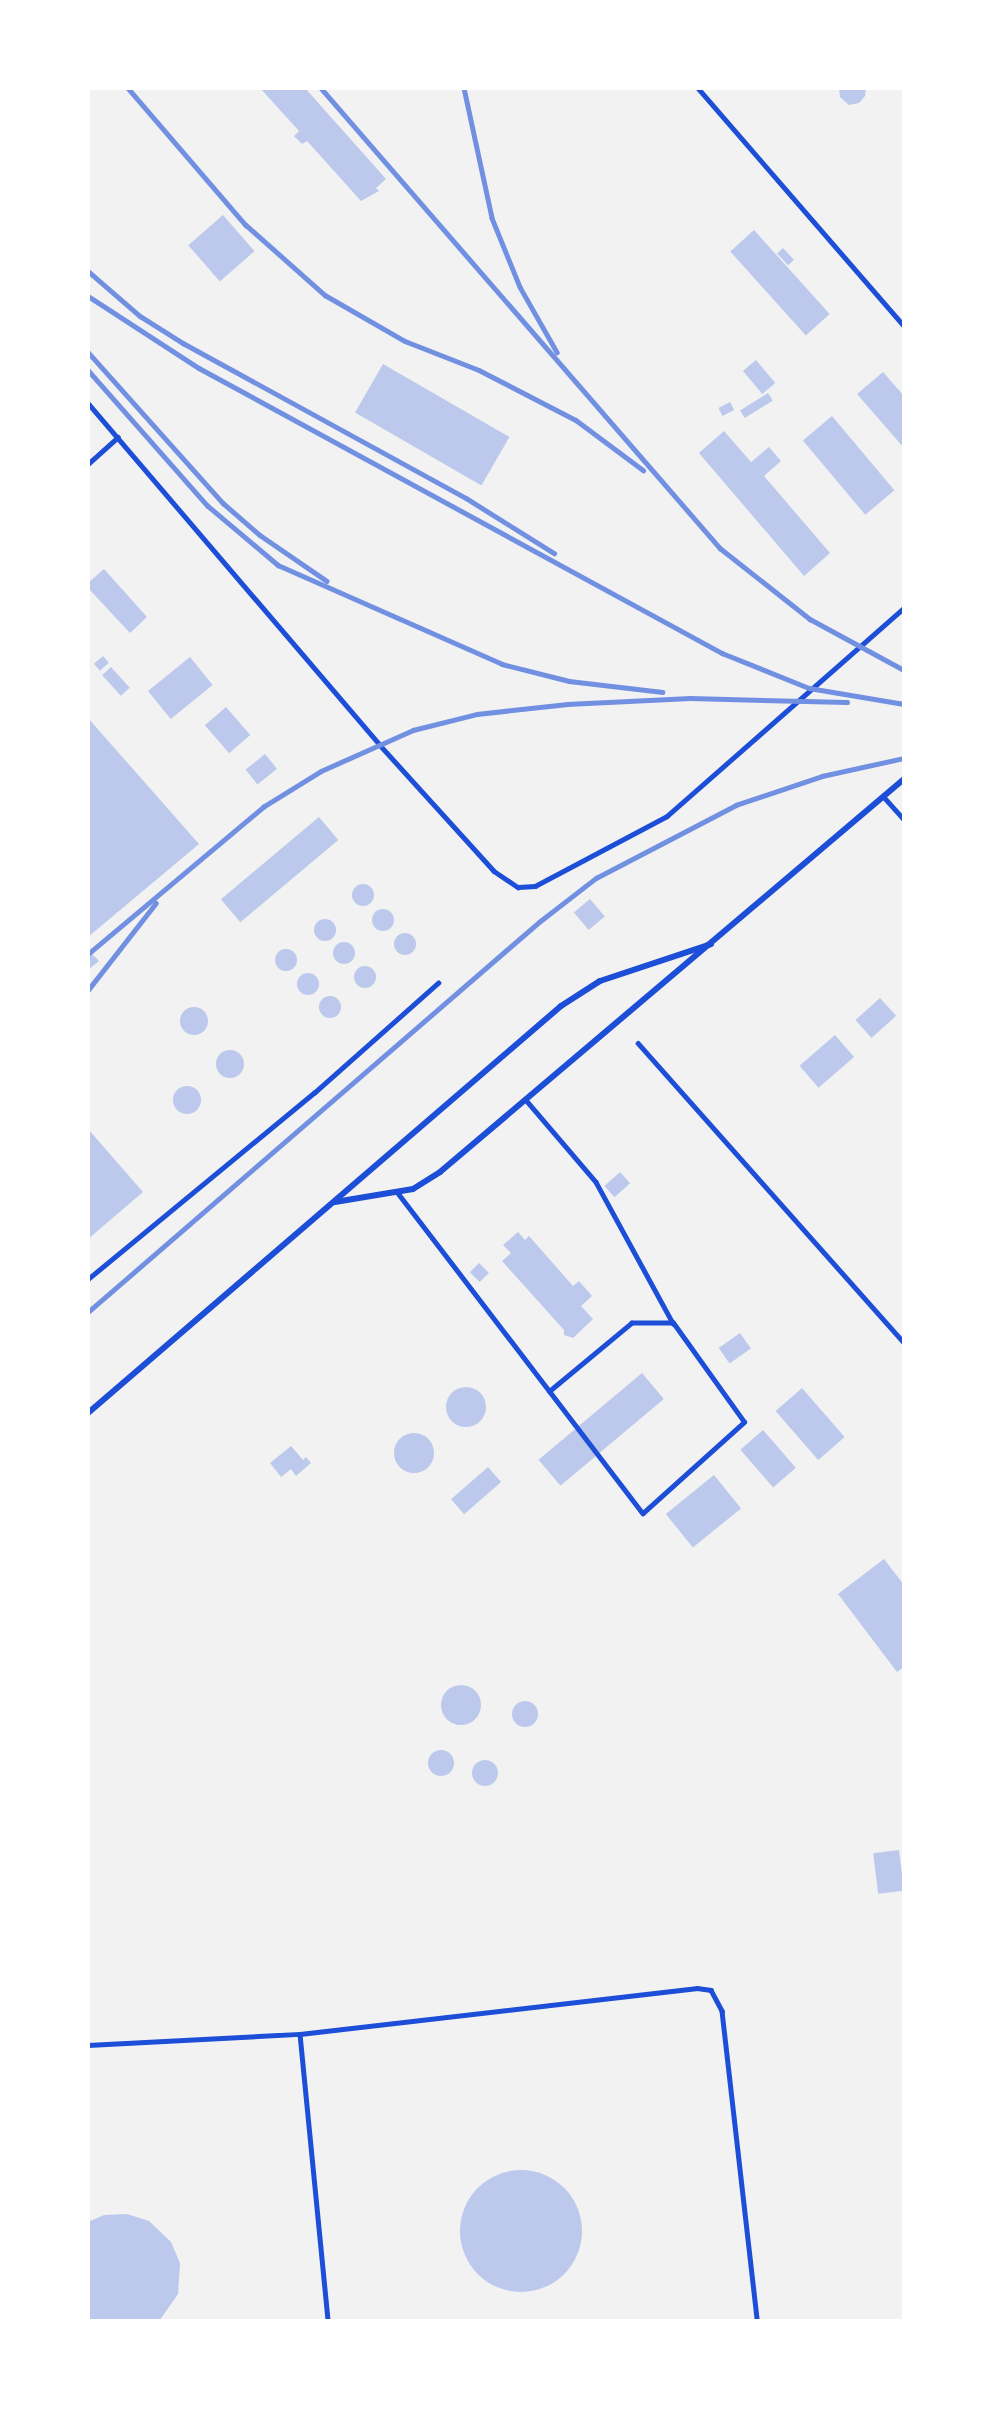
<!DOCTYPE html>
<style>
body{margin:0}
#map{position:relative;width:992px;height:2409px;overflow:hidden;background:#f2f2f2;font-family:"Sofia Sans Condensed",sans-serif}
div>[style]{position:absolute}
.building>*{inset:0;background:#bdc9ec;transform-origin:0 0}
.round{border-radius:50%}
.service>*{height:4.5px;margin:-2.25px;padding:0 2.25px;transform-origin:2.25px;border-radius:2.25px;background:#1d4ed8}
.minor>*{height:6px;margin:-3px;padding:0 3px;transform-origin:3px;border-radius:3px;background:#1d4ed8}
.rail>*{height:4.5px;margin:-2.25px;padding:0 2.25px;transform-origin:2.25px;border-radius:2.25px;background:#7290e2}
span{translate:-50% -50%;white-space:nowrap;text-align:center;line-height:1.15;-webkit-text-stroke:6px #fff;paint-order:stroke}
.frame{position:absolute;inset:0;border:90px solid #fff;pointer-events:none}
</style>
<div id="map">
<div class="building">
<i style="clip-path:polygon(260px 88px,305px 88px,386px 179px,376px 188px,379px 191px,361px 201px,307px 141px,302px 144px,294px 136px,299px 131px)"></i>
<i style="clip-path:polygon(839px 88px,866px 88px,865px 96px,859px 103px,849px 105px,840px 97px)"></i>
<i style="left:223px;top:215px;width:48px;height:46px;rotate:49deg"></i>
<i style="left:754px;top:230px;width:113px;height:32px;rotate:48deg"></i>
<i style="left:783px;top:248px;width:16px;height:8px;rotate:47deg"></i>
<i style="left:756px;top:360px;width:30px;height:17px;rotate:50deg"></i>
<i style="left:383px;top:364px;width:146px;height:56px;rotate:30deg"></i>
<i style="clip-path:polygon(883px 372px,904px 396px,904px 448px,857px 394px)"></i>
<i style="left:768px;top:393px;width:9px;height:33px;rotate:58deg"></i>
<i style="left:730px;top:402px;width:9px;height:13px;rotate:63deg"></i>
<i style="left:832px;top:416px;width:97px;height:38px;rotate:50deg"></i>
<i style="clip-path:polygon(724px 431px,751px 462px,769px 447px,781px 461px,764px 476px,830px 553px,804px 576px,699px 453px)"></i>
<i style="clip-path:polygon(104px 569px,147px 617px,130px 633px,88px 588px,88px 583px)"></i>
<i style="left:103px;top:656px;width:9px;height:12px;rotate:49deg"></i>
<i style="left:190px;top:657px;width:36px;height:54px;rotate:51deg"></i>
<i style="left:111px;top:667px;width:28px;height:12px;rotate:48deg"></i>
<i style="left:226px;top:707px;width:37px;height:28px;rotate:49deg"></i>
<i style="clip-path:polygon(88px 718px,199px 844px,88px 937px)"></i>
<i style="left:265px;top:754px;width:19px;height:25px;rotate:51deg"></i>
<i style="left:319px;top:817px;width:30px;height:128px;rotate:50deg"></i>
<i class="round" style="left:352px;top:884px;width:22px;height:22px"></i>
<i style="left:590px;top:899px;width:23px;height:21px;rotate:50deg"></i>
<i class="round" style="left:372px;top:909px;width:22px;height:22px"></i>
<i class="round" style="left:314px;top:919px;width:22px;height:22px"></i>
<i class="round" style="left:394px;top:933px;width:22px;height:22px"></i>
<i class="round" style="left:333px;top:942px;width:22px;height:22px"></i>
<i class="round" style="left:275px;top:949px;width:22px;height:22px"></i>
<i style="clip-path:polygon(88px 950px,99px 961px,88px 970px)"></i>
<i class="round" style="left:354px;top:966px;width:22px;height:22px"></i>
<i class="round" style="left:297px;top:973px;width:22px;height:22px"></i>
<i class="round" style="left:319px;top:996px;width:22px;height:22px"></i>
<i style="left:880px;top:998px;width:24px;height:33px;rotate:48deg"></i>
<i class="round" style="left:180px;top:1007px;width:28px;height:28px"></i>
<i style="left:835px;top:1035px;width:29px;height:47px;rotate:49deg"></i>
<i class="round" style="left:216px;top:1050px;width:28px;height:28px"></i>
<i class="round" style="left:173px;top:1086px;width:28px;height:28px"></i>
<i style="clip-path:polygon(88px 1129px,143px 1192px,88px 1239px)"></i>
<i style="left:620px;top:1172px;width:15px;height:21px;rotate:48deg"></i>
<i style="clip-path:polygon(518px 1232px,525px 1240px,529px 1236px,573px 1286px,579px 1281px,592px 1296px,581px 1306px,593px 1319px,573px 1338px,564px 1335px,564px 1330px,502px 1261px,511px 1253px,503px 1245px)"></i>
<i style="left:479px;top:1263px;width:14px;height:13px;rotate:45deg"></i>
<i style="left:740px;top:1333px;width:19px;height:26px;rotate:55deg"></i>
<i style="left:642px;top:1373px;width:34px;height:135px;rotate:50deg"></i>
<i class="round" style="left:446px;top:1387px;width:40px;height:40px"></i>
<i style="left:802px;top:1388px;width:65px;height:35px;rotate:49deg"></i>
<i style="left:763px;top:1430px;width:50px;height:30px;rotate:49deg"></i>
<i class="round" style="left:394px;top:1433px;width:40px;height:40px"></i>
<i style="clip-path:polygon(291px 1446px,303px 1460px,306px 1457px,311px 1463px,296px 1476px,291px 1469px,281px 1477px,270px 1463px)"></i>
<i style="left:488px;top:1467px;width:20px;height:49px;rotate:49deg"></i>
<i style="left:714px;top:1475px;width:43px;height:62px;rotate:51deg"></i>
<i style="clip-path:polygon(884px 1559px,904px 1585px,904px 1667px,897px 1672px,838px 1594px)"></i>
<i class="round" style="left:441px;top:1685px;width:40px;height:40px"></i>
<i class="round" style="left:512px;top:1701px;width:26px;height:26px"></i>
<i class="round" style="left:428px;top:1750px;width:26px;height:26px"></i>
<i class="round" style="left:472px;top:1760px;width:26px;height:26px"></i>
<i style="left:899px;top:1850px;width:41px;height:26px;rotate:83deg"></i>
<i class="round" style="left:460px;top:2170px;width:122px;height:122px"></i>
<i style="clip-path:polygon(127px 2214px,149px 2221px,171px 2242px,180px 2263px,178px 2294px,160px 2320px,88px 2320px,88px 2222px,104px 2215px)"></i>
</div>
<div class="service">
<i style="left:698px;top:88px;width:315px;rotate:49.1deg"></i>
<i style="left:88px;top:403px;width:448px;rotate:49.5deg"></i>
<i style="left:379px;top:744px;width:171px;rotate:47.8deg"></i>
<i style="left:494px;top:871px;width:29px;rotate:34deg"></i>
<i style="left:518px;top:887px;width:17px;rotate:-3deg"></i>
<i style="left:535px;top:886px;width:149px;rotate:-27.9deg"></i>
<i style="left:667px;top:816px;width:315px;rotate:-41.3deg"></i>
<i style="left:88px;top:464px;width:40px;rotate:-42deg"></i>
<i style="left:883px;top:796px;width:31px;rotate:48deg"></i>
<i style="left:638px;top:1043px;width:401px;rotate:48.4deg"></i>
<i style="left:526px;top:1100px;width:108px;rotate:49.5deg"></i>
<i style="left:596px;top:1182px;width:161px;rotate:61.4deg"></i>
<i style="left:398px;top:1193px;width:403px;rotate:52.6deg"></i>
<i style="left:643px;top:1513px;width:136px;rotate:-42deg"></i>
<i style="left:744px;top:1422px;width:122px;rotate:-125.6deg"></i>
<i style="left:673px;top:1323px;width:41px;rotate:180deg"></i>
<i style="left:632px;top:1323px;width:107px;rotate:140.3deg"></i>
<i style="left:88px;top:1279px;width:293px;rotate:-39.5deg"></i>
<i style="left:314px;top:1093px;width:166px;rotate:-41.6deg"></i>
<i style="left:300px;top:2034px;width:287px;rotate:84.4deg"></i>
<i style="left:88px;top:2045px;width:212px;rotate:-3deg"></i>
<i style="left:300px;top:2034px;width:400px;rotate:-6.6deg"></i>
<i style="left:697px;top:1988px;width:14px;rotate:8deg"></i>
<i style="left:711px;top:1990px;width:24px;rotate:62deg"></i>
<i style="left:722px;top:2011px;width:311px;rotate:83.5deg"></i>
</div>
<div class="minor">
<i style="left:335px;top:1202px;width:79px;rotate:-9.5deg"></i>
<i style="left:413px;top:1189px;width:32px;rotate:-32deg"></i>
<i style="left:440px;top:1172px;width:608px;rotate:-40.26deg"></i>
<i style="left:88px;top:1413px;width:624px;rotate:-40.71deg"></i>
<i style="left:561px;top:1006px;width:46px;rotate:-32.7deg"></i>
<i style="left:600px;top:981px;width:117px;rotate:-18.4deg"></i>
</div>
<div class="rail">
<i style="left:128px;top:88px;width:181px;rotate:49.3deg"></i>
<i style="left:246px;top:225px;width:106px;rotate:41.5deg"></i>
<i style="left:325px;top:295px;width:92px;rotate:29.9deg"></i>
<i style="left:405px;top:341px;width:79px;rotate:21.4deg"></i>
<i style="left:479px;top:370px;width:109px;rotate:27.3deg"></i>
<i style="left:576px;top:420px;width:84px;rotate:36.7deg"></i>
<i style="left:321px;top:88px;width:609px;rotate:49.06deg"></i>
<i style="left:720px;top:548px;width:115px;rotate:38.3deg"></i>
<i style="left:810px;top:619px;width:107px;rotate:28.5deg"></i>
<i style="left:464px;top:88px;width:133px;rotate:77.8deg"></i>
<i style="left:492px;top:218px;width:74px;rotate:67.9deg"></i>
<i style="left:520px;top:287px;width:75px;rotate:60.4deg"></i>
<i style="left:88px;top:271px;width:69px;rotate:40.9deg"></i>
<i style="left:140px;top:316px;width:51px;rotate:32.1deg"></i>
<i style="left:183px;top:343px;width:323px;rotate:28.7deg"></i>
<i style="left:466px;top:498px;width:104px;rotate:32deg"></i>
<i style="left:88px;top:296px;width:132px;rotate:33deg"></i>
<i style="left:199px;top:368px;width:596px;rotate:28.59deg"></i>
<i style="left:722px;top:653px;width:94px;rotate:21.9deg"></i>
<i style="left:809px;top:688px;width:96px;rotate:9.6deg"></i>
<i style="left:88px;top:352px;width:203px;rotate:48.2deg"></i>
<i style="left:223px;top:503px;width:49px;rotate:40.9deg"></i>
<i style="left:260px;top:535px;width:81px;rotate:34.5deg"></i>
<i style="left:88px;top:370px;width:181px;rotate:48.6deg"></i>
<i style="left:208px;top:506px;width:92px;rotate:40.1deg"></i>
<i style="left:278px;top:565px;width:245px;rotate:23.8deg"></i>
<i style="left:502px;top:664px;width:69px;rotate:14.2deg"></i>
<i style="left:569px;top:681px;width:94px;rotate:6.7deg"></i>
<i style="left:88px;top:954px;width:229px;rotate:-40deg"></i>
<i style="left:263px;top:807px;width:68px;rotate:-31.8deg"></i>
<i style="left:321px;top:771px;width:101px;rotate:-24deg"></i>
<i style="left:413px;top:730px;width:66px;rotate:-14deg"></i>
<i style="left:477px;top:714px;width:91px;rotate:-6.3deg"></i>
<i style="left:567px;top:704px;width:123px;rotate:-2.8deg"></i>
<i style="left:690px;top:698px;width:157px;rotate:1.5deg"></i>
<i style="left:88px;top:990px;width:110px;rotate:-52deg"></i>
<i style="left:88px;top:1312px;width:596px;rotate:-40.85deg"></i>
<i style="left:539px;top:922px;width:72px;rotate:-37.7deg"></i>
<i style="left:596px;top:878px;width:158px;rotate:-27.5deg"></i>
<i style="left:736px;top:805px;width:91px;rotate:-18.6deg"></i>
<i style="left:822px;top:776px;width:84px;rotate:-12.4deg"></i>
</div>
<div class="frame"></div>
</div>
